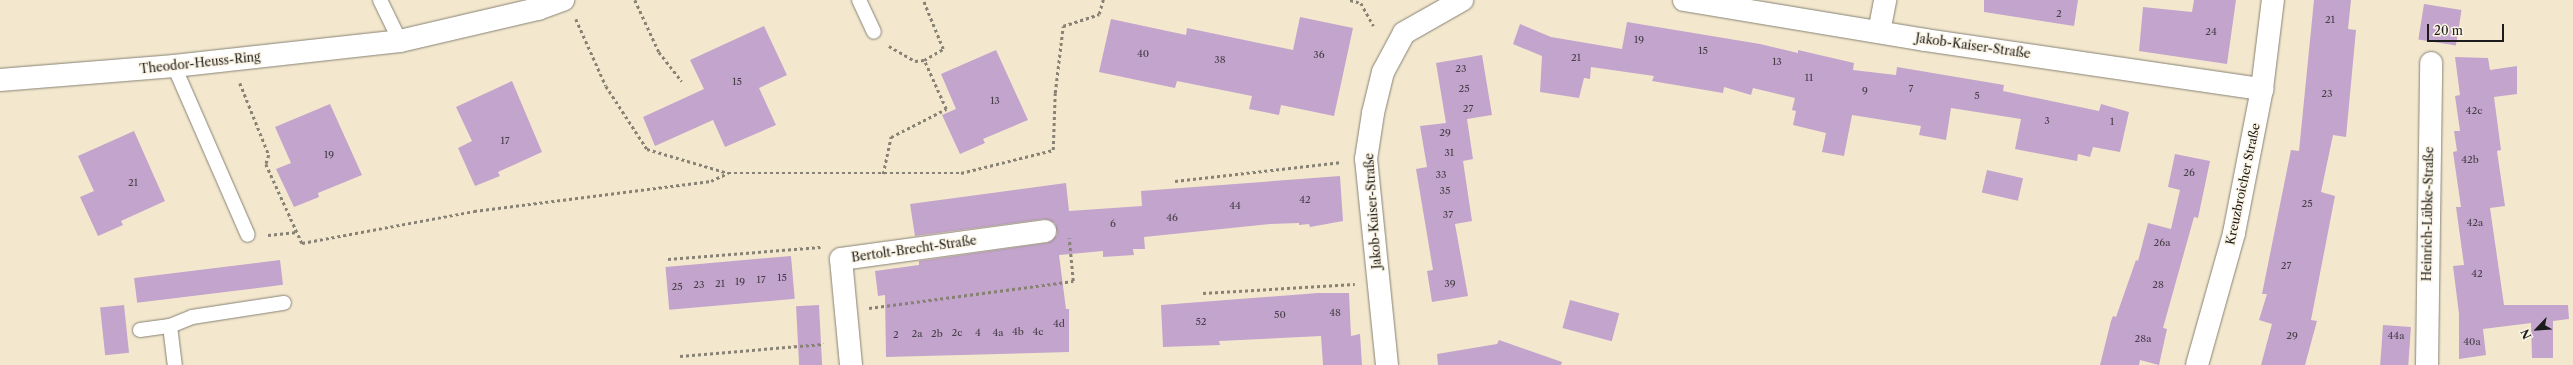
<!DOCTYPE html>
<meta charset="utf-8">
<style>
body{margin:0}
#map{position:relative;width:2573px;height:365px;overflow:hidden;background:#f3e8ce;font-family:"Libre Caslon Text",serif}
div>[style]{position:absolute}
.building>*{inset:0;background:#c3a4cc;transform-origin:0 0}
.path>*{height:2.5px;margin-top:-1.25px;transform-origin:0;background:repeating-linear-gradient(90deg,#888275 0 3px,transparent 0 6px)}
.roads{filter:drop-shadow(0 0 1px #888275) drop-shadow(0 0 1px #888275)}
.lane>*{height:14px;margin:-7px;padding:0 7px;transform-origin:7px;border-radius:7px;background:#fff}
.street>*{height:22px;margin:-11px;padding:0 11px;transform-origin:11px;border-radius:11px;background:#fff}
span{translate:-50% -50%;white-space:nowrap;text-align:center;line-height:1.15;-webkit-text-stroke:3px #fcf5e5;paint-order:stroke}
.number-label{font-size:10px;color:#463e48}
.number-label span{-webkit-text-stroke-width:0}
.street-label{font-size:12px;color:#1c1c1c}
.north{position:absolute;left:2517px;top:309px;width:40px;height:40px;-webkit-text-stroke:3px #fcf5e5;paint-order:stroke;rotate:245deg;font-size:11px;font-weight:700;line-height:16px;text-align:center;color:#1c1c1c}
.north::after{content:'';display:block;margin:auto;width:14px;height:18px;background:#1c1c1c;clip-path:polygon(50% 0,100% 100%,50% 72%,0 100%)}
.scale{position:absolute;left:2427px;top:24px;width:77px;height:18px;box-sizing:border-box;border:2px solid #1c1c1c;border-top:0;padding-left:5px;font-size:12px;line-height:14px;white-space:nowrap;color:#1c1c1c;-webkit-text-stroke:3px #fcf5e5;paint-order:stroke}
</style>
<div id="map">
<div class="building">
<i style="clip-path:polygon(1984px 0,2078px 0,2074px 26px,1984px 12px)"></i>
<i style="clip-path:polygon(2194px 0,2236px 0,2227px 64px,2139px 51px,2143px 7px,2192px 12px)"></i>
<i style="clip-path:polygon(2314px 0,2351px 0,2348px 29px,2356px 30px,2346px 137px,2333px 135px,2321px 192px,2335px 196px,2311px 320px,2317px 321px,2305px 365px,2261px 365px,2272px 324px,2259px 320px,2267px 294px,2262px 294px,2291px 150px,2299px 151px)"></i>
<i style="left:2424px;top:4px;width:38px;height:36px;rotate:9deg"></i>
<i style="clip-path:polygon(1300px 17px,1353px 28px,1334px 116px,1281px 105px,1279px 115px,1249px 109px,1252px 96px,1177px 81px,1175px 88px,1099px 72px,1111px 19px,1186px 35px,1187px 28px,1293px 50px)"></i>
<i style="clip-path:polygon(1627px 22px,1760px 44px,1798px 53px,1798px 50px,1854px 63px,1853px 70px,1896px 75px,1897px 67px,2004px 85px,2003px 91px,2099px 111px,2101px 104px,2129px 112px,2120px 152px,2093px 147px,2090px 157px,2078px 154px,2077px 161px,2015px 149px,2021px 119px,1951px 108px,1946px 140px,1919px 135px,1921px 126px,1852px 115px,1844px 156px,1822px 152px,1826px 133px,1793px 125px,1796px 111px,1792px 110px,1795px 98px,1753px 88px,1751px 95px,1724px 87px,1723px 93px,1652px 81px,1654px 76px,1591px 67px,1590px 79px,1584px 78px,1579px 98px,1540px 92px,1542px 56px,1513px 44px,1520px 24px,1551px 37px,1622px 49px)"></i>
<i style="clip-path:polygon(764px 26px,787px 75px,759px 88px,776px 125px,725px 147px,713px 120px,655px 146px,643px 117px,704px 89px,690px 60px)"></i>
<i style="clip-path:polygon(996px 50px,1028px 120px,983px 139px,985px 143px,960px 154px,942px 115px,956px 109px,941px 74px)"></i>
<i style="clip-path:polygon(1482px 55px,1492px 115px,1467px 119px,1473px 159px,1463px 161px,1472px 221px,1455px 224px,1468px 296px,1432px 302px,1427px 271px,1433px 270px,1416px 169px,1427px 167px,1420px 126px,1446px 123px,1436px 63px)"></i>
<i style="clip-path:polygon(2455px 57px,2488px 58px,2490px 70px,2517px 66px,2517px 94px,2494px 97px,2501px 150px,2497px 151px,2505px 206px,2490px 208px,2504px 305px,2568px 305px,2569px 319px,2553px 321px,2553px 358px,2532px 358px,2531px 323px,2483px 329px,2486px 355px,2459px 359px,2459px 314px,2453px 266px,2464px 265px,2456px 207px,2461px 207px,2453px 152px,2457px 151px,2454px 131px,2460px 131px,2455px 96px,2460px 95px)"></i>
<i style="clip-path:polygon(512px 81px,542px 152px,498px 172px,500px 176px,475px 186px,458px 148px,472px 141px,456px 107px)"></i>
<i style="clip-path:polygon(330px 104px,362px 175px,318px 193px,319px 197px,294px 207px,276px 169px,291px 163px,275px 127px)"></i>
<i style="clip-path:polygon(134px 131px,165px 201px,121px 221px,123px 225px,98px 236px,80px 197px,94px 191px,78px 156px)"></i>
<i style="clip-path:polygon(2175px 154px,2210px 161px,2198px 218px,2194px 217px,2163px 328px,2167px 329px,2159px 365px,2140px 360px,2139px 365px,2100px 365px,2111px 321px,2113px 316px,2116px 317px,2136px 260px,2138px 261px,2148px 223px,2171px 229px,2180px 190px,2168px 187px)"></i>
<i style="left:1987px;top:170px;width:37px;height:23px;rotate:13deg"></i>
<i style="clip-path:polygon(1340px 176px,1343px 221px,1310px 227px,1309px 224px,1299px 225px,1299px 223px,1270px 224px,1144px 237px,1145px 249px,1133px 249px,1134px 255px,1103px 257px,1103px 251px,1059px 255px,1066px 309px,1069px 309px,1069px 352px,886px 357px,885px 295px,878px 296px,875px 271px,919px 265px,919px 261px,1047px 243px,1057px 235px,1055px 223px,1044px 219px,915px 236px,910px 204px,1066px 183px,1069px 211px,1142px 206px,1141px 191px)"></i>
<i style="left:791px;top:256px;width:43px;height:126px;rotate:85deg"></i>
<i style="left:280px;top:260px;width:25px;height:147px;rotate:83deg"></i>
<i style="clip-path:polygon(1318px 293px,1349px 293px,1351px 336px,1360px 334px,1362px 365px,1323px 365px,1321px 336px,1219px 341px,1220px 345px,1163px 347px,1161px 305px)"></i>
<i style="left:1570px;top:300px;width:51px;height:29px;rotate:15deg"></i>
<i style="left:124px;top:305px;width:48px;height:24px;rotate:84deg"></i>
<i style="left:819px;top:305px;width:60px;height:23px;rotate:87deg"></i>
<i style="left:2383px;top:325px;width:28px;height:40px;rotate:4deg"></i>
<i style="clip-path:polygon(1499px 340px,1562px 362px,1561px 365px,1438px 365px,1437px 354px,1497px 344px)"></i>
</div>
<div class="path">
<i style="left:635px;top:0;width:57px;rotate:65.2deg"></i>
<i style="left:659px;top:52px;width:37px;rotate:52deg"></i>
<i style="left:1350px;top:0;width:11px;rotate:15deg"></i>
<i style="left:1361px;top:3px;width:26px;rotate:61deg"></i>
<i style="left:576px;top:19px;width:73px;rotate:65.9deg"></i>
<i style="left:606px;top:86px;width:75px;rotate:56.9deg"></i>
<i style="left:647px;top:149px;width:84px;rotate:16.5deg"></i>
<i style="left:889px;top:46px;width:30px;rotate:30deg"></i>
<i style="left:915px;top:61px;width:9px;rotate:-6deg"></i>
<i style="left:240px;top:83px;width:78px;rotate:68.1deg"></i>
<i style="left:269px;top:155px;width:9px;rotate:108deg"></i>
<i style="left:266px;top:164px;width:87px;rotate:65.5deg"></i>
<i style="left:302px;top:243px;width:175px;rotate:-10.5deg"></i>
<i style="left:474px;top:211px;width:239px;rotate:-7.2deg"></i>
<i style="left:711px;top:181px;width:19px;rotate:-25deg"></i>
<i style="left:728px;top:173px;width:233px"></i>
<i style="left:961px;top:173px;width:95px;rotate:-14deg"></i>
<i style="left:1053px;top:150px;width:57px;rotate:-88deg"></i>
<i style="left:1055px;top:93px;width:67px;rotate:-83.2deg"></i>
<i style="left:1063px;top:26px;width:38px;rotate:-18deg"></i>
<i style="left:1099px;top:14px;width:15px;rotate:-74deg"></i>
<i style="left:883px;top:174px;width:38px;rotate:-78deg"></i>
<i style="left:891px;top:137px;width:62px;rotate:-27deg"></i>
<i style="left:946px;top:109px;width:54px;rotate:-114.2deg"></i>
<i style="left:924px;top:60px;width:22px;rotate:-30deg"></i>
<i style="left:943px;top:49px;width:53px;rotate:-112.2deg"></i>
<i style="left:1175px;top:181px;width:168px;rotate:-6.5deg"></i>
<i style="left:268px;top:235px;width:29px;rotate:-6deg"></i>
<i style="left:668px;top:259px;width:153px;rotate:-4.5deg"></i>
<i style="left:1203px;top:293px;width:152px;rotate:-3.4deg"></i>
<i style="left:869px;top:308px;width:206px;rotate:-7.5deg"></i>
<i style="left:1073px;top:281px;width:43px;rotate:-95.3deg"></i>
<i style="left:680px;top:356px;width:144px;rotate:-4.8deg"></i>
</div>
<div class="roads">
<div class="lane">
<i style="left:380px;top:0;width:46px;rotate:64deg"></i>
<i style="left:859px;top:0;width:35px;rotate:65deg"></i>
<i style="left:174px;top:66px;width:184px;rotate:66.4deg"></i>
<i style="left:170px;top:326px;width:24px;rotate:-22deg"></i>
<i style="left:192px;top:317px;width:93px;rotate:-8.7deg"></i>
<i style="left:140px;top:330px;width:30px;rotate:-8deg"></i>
<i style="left:170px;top:326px;width:39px;rotate:83deg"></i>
</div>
<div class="street">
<i style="left:1684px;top:0;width:244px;rotate:9.4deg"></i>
<i style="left:1925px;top:40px;width:341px;rotate:8.3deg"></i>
<i style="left:1879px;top:32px;width:33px;rotate:-79deg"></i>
<i style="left:0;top:80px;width:175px;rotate:-4.6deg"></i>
<i style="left:174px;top:66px;width:227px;rotate:-6.3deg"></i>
<i style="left:400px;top:41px;width:142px;rotate:-13.1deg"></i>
<i style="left:538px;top:9px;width:27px;rotate:-20deg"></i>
<i style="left:851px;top:365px;width:106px;rotate:-95.4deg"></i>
<i style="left:841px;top:259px;width:206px;rotate:-7.8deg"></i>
<i style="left:1387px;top:365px;width:207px;rotate:-95.8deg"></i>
<i style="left:1366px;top:159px;width:47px;rotate:-81.3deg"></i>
<i style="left:1373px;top:113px;width:42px;rotate:-76.3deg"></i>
<i style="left:1383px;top:72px;width:44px;rotate:-61.7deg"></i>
<i style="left:1404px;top:33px;width:67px;rotate:-29.6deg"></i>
<i style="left:2197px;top:365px;width:137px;rotate:-74.3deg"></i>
<i style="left:2234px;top:233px;width:147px;rotate:-79deg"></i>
<i style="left:2262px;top:89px;width:90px;rotate:-83deg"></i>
<i style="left:2427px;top:365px;width:302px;rotate:-89.2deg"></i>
</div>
</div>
<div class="number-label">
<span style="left:2059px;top:14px">2</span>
<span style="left:2330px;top:20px">21</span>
<span style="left:2211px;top:32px">24</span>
<span style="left:1639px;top:40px">19</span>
<span style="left:1703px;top:51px">15</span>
<span style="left:1143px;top:54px">40</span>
<span style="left:1319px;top:55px">36</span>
<span style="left:1576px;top:58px">21</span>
<span style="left:1220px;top:60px">38</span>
<span style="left:1777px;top:62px">13</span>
<span style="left:1461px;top:69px">23</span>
<span style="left:1809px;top:78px">11</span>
<span style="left:737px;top:82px">15</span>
<span style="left:1464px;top:89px">25</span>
<span style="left:1911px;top:89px">7</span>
<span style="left:1865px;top:91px">9</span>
<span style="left:2327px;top:94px">23</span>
<span style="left:1977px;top:96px">5</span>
<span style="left:995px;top:101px">13</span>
<span style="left:1468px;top:109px">27</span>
<span style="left:2474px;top:111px">42c</span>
<span style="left:2047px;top:121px">3</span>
<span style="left:2112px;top:122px">1</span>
<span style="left:1445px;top:133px">29</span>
<span style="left:505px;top:141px">17</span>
<span style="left:1449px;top:153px">31</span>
<span style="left:329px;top:155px">19</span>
<span style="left:2470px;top:160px">42b</span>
<span style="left:2189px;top:173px">26</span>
<span style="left:1441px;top:175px">33</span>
<span style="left:133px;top:183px">21</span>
<span style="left:1445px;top:191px">35</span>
<span style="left:1305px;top:200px">42</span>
<span style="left:2307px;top:204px">25</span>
<span style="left:1235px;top:206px">44</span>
<span style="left:1448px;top:215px">37</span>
<span style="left:1172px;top:218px">46</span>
<span style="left:2475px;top:223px">42a</span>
<span style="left:1113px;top:224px">6</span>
<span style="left:2162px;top:243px">26a</span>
<span style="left:2286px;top:266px">27</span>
<span style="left:2477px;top:274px">42</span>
<span style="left:782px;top:278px">15</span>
<span style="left:761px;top:280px">17</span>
<span style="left:740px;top:282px">19</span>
<span style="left:720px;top:284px">21</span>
<span style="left:1450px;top:284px">39</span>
<span style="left:699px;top:285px">23</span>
<span style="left:2158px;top:285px">28</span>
<span style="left:677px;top:287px">25</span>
<span style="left:1335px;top:313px">48</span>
<span style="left:1280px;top:315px">50</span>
<span style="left:1201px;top:322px">52</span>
<span style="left:1059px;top:324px">4d</span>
<span style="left:1018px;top:332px">4b</span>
<span style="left:1038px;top:332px">4c</span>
<span style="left:957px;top:333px">2c</span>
<span style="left:978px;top:333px">4</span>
<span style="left:998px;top:333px">4a</span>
<span style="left:917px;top:334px">2a</span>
<span style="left:937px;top:334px">2b</span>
<span style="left:896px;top:335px">2</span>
<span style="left:2292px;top:336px">29</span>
<span style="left:2396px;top:336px">44a</span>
<span style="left:2143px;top:339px">28a</span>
<span style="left:2472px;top:342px">40a</span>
</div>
<div class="street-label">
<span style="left:1973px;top:46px;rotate:8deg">Jakob-Kaiser-Straße</span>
<span style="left:200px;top:63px;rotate:-6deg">Theodor-Heuss-Ring</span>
<span style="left:2243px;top:184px;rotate:-78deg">Kreuzbroicher Straße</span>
<span style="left:1373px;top:211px;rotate:-94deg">Jakob-Kaiser-Straße</span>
<span style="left:2428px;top:214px;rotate:-89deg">Heinrich-Lübke-Straße</span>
<span style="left:914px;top:249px;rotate:-8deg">Bertolt-Brecht-Straße</span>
</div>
<div class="north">N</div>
<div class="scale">20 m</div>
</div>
